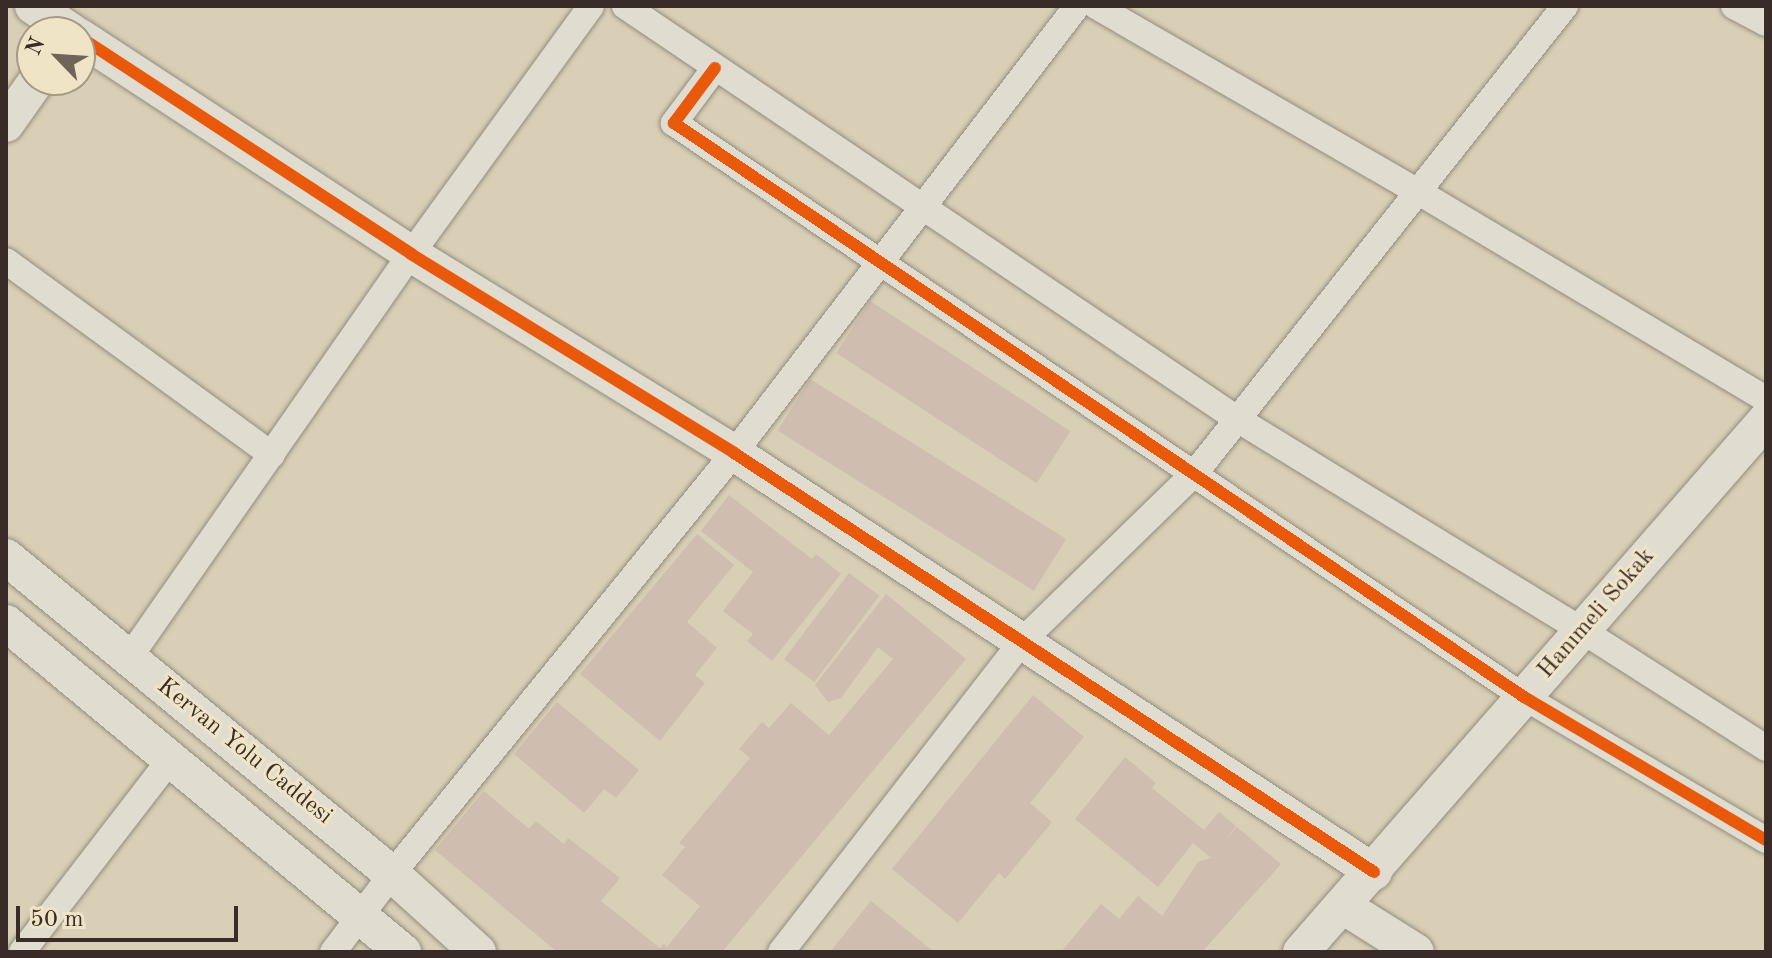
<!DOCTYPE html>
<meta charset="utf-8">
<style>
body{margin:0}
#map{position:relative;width:1772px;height:958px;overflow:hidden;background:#d8cfb6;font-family:"Old Standard TT",serif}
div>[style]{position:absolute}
.building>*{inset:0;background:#cfbdaf;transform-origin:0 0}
.roads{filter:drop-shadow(0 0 2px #938c7e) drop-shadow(0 0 2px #938c7e)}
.street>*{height:26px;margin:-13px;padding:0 13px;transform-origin:13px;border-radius:13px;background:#e0dccf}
.secondary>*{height:36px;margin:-18px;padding:0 18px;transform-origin:18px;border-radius:18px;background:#e0dccf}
.cycleway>*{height:12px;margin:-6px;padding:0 6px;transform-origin:6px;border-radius:6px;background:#e8590c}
span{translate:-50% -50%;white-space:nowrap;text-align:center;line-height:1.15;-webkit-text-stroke:6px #efe4c6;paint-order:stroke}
.street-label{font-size:24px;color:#392b27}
.frame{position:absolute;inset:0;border:8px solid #392b27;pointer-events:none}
.north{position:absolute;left:16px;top:16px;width:80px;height:80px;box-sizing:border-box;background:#efe4c6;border:2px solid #a69a86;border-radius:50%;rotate:295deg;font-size:22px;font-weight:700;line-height:32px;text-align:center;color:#392b27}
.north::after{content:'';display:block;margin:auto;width:28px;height:36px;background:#716459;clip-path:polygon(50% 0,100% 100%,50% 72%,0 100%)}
.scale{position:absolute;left:16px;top:906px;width:222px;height:36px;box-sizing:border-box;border:4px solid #392b27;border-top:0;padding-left:10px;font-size:24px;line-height:28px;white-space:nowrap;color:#392b27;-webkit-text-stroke:6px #efe4c6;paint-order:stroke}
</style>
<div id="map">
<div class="building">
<i style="left:870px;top:301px;width:239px;height:62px;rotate:33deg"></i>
<i style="left:810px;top:379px;width:302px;height:61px;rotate:32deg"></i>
<i style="clip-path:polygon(729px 495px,812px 559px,816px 554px,841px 574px,772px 661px,747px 641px,753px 634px,723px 611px,753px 572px,701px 531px)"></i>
<i style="clip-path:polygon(697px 534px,734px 565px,687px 622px,717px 648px,695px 675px,705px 683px,660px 741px,580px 674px)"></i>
<i style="left:849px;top:573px;width:38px;height:108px;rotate:37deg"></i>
<i style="clip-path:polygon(886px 594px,966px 659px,722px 952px,557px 952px,435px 850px,484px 791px,529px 829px,536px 821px,564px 844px,568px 838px,620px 878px,601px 901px,660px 948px,664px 944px,667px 947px,700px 906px,662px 875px,685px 847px,679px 843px,750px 758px,739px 749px,762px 722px,769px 728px,791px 703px,829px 735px,893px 659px,878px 647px,841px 698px,828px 702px,815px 685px)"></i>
<i style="clip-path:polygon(1033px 695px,1084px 737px,1030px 803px,1052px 822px,1005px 879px,999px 873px,958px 923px,892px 869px)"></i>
<i style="clip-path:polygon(557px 702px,639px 770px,616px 798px,604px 789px,584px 813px,514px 754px)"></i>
<i style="clip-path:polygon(1125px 757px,1156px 783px,1152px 788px,1204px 830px,1219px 812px,1236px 826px,1225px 840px,1237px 827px,1281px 864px,1202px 952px,1061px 952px,1101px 904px,1119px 919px,1138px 896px,1162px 916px,1198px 862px,1211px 858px,1193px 843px,1158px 887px,1075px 819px)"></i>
<i style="clip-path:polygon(871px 901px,934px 952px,830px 952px)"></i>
</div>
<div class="roads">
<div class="street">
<i style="left:625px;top:6px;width:738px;rotate:34.01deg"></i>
<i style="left:1237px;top:419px;width:406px;rotate:31.5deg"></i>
<i style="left:1583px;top:631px;width:217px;rotate:32.6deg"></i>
<i style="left:1096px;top:6px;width:370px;rotate:30deg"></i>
<i style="left:1417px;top:191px;width:406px;rotate:30.8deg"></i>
<i style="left:1734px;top:6px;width:36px;rotate:28deg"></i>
<i style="left:715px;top:68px;width:69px;rotate:126.7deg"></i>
<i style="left:674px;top:123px;width:1026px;rotate:34.03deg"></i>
<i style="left:1524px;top:697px;width:281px;rotate:30.6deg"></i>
<i style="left:6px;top:261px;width:329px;rotate:36.1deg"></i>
<i style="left:129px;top:658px;width:493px;rotate:-55.1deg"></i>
<i style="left:411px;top:254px;width:306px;rotate:-54deg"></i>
<i style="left:22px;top:952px;width:246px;rotate:-52.4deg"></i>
<i style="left:333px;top:952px;width:98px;rotate:-52.9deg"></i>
<i style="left:392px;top:874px;width:542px;rotate:-50.91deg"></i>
<i style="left:734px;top:453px;width:563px;rotate:-52.5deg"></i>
<i style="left:781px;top:952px;width:393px;rotate:-52.2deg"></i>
<i style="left:1022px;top:641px;width:241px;rotate:-44.2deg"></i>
<i style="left:1195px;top:473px;width:596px;rotate:-51.61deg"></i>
</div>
<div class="secondary">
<i style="left:33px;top:6px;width:47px;rotate:33.7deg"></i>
<i style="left:80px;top:37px;width:396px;rotate:33.2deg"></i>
<i style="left:411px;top:254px;width:379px;rotate:31.6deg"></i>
<i style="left:734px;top:453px;width:765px;rotate:33.21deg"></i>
<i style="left:6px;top:124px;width:54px;rotate:-54.8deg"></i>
<i style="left:6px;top:557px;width:499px;rotate:39.4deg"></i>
<i style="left:392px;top:874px;width:116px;rotate:42.2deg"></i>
<i style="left:6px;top:623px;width:516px;rotate:39.65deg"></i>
<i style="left:1343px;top:906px;width:86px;rotate:32.2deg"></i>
<i style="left:1301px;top:952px;width:707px;rotate:-48.84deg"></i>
</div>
</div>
<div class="cycleway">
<i style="left:80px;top:37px;width:396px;rotate:33.2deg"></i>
<i style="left:411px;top:254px;width:379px;rotate:31.6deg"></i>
<i style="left:734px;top:453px;width:765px;rotate:33.21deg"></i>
<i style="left:715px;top:68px;width:69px;rotate:126.7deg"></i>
<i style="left:674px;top:123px;width:1026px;rotate:34.03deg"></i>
<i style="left:1524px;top:697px;width:281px;rotate:30.6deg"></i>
</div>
<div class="street-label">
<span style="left:1597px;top:614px;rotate:-49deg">Hanımeli Sokak</span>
<span style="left:244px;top:752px;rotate:39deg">Kervan Yolu Caddesi</span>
</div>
<div class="frame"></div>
<div class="north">N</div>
<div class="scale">50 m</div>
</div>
